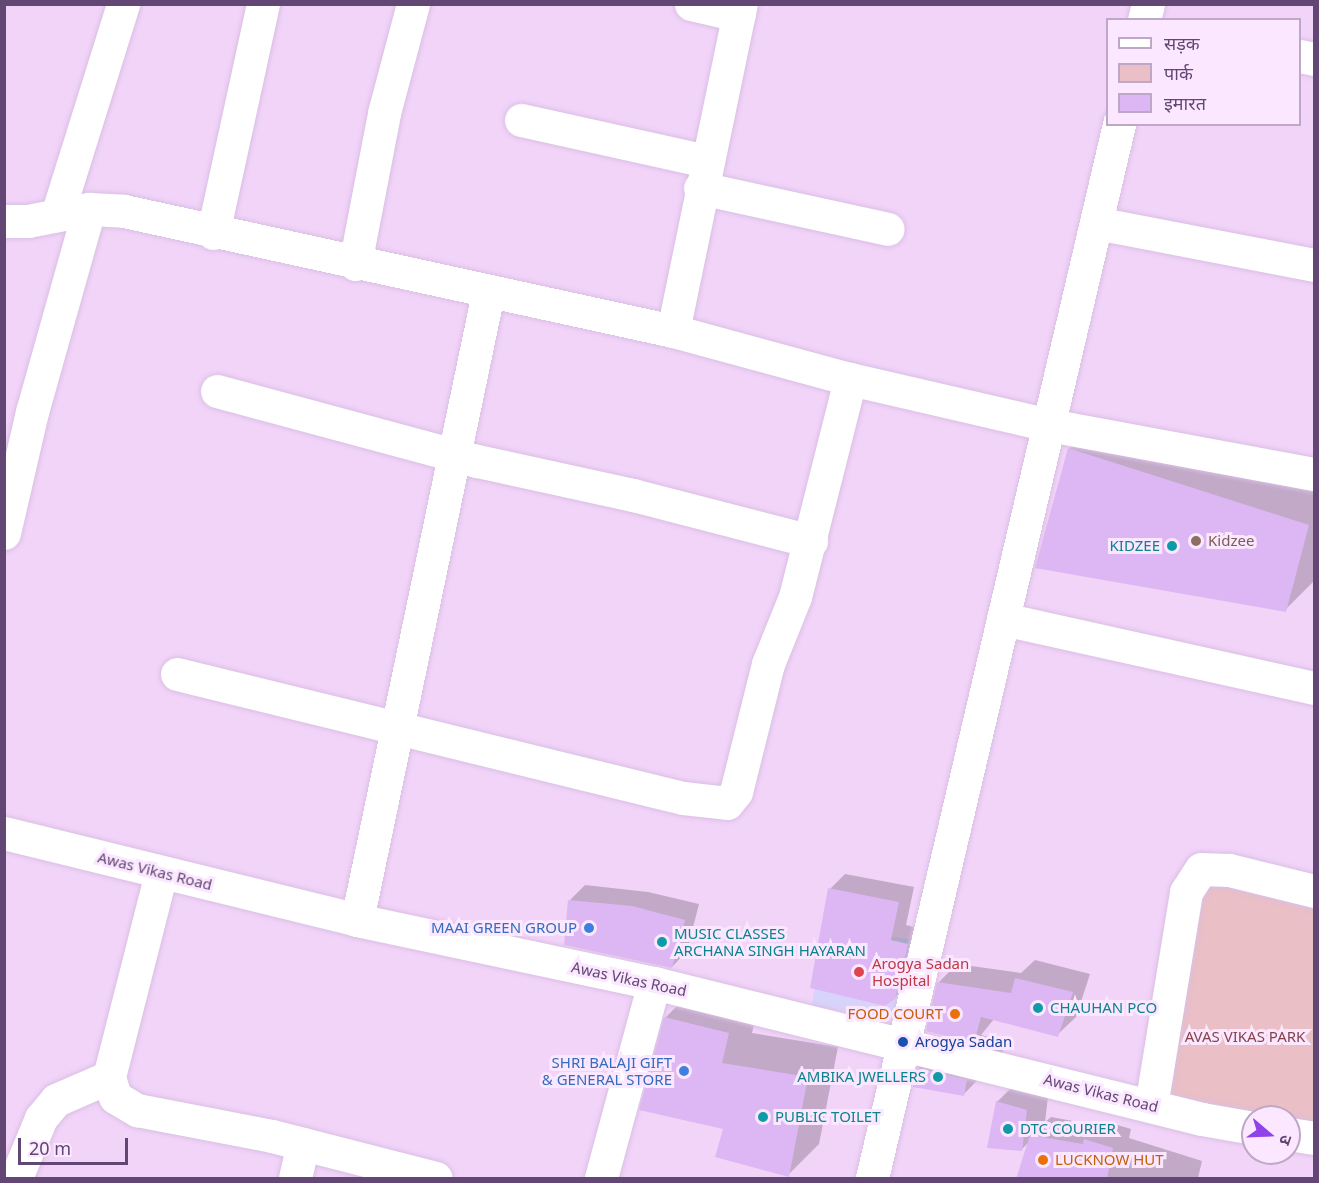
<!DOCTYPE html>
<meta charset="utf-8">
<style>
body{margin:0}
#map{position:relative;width:1319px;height:1183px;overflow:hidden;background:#f8e0fd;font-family:"Noto Sans","Noto Sans Devanagari",sans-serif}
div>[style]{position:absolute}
.residential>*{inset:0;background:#f2d4f9}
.medical>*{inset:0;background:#d8d3fb;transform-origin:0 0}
.green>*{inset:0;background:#eabfc6}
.shadow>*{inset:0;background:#0003}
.building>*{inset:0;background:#ddb7f3}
.roads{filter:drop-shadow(0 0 2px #d9bfe3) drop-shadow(0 0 2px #d9bfe3)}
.street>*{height:33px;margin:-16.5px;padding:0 16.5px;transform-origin:16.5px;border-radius:16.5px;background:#fff}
.dots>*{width:16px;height:16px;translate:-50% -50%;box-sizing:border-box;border:3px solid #fbe7ff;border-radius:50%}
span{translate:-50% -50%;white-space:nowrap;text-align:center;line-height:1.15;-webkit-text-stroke:6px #fbe7ff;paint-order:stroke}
.education-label{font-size:15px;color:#785e54}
.left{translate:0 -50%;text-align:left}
.culture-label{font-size:15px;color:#0d838f}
.right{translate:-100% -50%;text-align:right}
.street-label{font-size:15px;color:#624774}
.shop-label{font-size:15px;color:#366cbe}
.health-label{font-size:15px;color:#be3a42}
.food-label{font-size:15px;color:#c56008}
.park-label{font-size:15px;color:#864447}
.transit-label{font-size:15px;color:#164399}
.frame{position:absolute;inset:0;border:6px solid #624774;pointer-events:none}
.legend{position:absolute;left:1106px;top:18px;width:195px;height:108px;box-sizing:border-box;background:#fbe7ff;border:2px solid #bea7c7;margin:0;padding:8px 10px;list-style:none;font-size:18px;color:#624774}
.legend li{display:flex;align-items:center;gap:12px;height:30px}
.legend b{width:30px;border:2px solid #bea7c7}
.north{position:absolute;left:1241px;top:1105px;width:60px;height:60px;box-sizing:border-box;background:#fbe7ff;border:2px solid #bea7c7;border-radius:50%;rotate:109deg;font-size:16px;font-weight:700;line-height:24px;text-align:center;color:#624774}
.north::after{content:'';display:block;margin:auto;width:21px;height:27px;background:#9041ea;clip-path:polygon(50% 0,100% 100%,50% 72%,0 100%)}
.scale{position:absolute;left:18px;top:1138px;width:110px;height:27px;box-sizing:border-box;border:3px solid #624774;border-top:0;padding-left:8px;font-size:18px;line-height:21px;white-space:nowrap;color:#624774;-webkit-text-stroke:4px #fbe7ff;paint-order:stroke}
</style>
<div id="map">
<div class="residential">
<i style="clip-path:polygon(evenodd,5px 5px,1314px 5px,1314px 1178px,5px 1178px,5px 5px,1108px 20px,1300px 20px,1300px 124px,1108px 124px,1108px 20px,5px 5px,1253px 1117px,1289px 1117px,1289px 1153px,1253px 1153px,1253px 1117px)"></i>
</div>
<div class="medical">
<i style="left:823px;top:927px;width:91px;height:80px;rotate:8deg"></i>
</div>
<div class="green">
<i style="clip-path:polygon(1194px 879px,1314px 906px,1314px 1128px,1289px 1124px,1289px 1117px,1253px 1117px,1165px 1104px)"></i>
</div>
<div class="shadow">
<i style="clip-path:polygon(1098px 420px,1314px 489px,1314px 581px,1285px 610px,1069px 449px)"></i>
<i style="clip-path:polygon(845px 874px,914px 887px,906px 925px,922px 929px,909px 982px,894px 998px,830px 889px)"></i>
<i style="clip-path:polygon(585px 885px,648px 892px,699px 904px,687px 951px,672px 967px,570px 900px)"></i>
<i style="clip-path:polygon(1035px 960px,1090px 974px,1076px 1017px,1057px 1035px,994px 1019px,981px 1035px,1005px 1041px,1002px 1055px,963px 1095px,918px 1068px,951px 1036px,939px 982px,957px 964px,1021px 973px)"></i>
<i style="clip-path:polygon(696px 987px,759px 1002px,752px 1033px,838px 1047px,819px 1144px,788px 1175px,725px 1128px,665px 1018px)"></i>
<i style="clip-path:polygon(1020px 1079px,1049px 1088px,1045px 1122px,1051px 1117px,1100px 1126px,1104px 1121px,1131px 1129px,1129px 1138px,1202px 1161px,1198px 1178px,1018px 1178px,1030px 1141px,1021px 1150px,997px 1102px)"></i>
</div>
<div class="building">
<i style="clip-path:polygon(1068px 448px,1309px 525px,1286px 612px,1035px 568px)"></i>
<i style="clip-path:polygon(828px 888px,899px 902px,891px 940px,908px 944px,895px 999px,885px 1006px,810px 988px)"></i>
<i style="clip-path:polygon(568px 900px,632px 906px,685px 920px,672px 968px,564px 945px)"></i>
<i style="clip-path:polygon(1015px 978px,1073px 992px,1058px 1037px,981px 1017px,974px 1043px,926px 1031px,937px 982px,1011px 993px)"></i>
<i style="clip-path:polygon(664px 1017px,729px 1033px,722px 1063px,808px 1077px,789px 1177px,715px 1157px,723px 1129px,639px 1110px)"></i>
<i style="clip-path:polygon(917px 1068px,967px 1080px,964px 1096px,913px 1087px)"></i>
<i style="clip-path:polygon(996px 1101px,1027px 1110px,1022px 1151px,987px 1148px)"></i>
<i style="clip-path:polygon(1030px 1135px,1083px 1144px,1084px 1139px,1113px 1148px,1107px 1179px,1016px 1179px)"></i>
</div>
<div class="roads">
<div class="street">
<i style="left:691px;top:4px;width:49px;rotate:12.9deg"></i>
<i style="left:1144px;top:20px;width:16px;rotate:-76deg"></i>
<i style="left:1300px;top:56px;width:14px;rotate:12deg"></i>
<i style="left:521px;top:120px;width:189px;rotate:12.5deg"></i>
<i style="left:700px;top:188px;width:192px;rotate:12.3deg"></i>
<i style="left:57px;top:215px;width:221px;rotate:-72.6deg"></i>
<i style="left:4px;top:221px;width:24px"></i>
<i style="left:28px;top:221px;width:62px;rotate:-11.1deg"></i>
<i style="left:89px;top:209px;width:35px;rotate:3deg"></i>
<i style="left:124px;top:211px;width:562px;rotate:12.33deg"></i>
<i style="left:673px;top:331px;width:183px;rotate:15.2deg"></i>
<i style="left:850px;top:379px;width:204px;rotate:13deg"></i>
<i style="left:1049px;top:425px;width:269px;rotate:10.5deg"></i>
<i style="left:1096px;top:223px;width:222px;rotate:10.9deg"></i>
<i style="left:213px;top:233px;width:234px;rotate:-77.7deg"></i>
<i style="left:355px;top:264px;width:154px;rotate:-79.1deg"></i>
<i style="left:384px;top:113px;width:113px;rotate:-75.1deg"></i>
<i style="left:673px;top:331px;width:334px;rotate:-78.3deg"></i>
<i style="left:217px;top:391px;width:269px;rotate:15.1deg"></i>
<i style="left:477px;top:461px;width:160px;rotate:12.3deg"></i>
<i style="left:633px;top:495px;width:184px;rotate:14.5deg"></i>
<i style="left:4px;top:533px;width:124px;rotate:-77deg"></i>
<i style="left:32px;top:412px;width:211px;rotate:-74.3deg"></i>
<i style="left:1003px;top:619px;width:319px;rotate:12.5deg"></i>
<i style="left:177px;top:674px;width:521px;rotate:13.77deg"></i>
<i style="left:683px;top:798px;width:44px;rotate:6.5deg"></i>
<i style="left:727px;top:803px;width:14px;rotate:-51deg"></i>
<i style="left:736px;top:792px;width:132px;rotate:-76deg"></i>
<i style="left:768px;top:664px;width:72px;rotate:-68.1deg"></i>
<i style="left:795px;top:597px;width:225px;rotate:-75.8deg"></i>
<i style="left:4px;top:833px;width:364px;rotate:13.8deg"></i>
<i style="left:357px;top:920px;width:304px;rotate:12deg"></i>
<i style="left:654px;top:983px;width:565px;rotate:13.94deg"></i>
<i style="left:1202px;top:1119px;width:52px;rotate:10deg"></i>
<i style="left:161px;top:873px;width:211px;rotate:104.3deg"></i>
<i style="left:109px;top:1077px;width:21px;rotate:73deg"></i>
<i style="left:115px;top:1097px;width:26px;rotate:31deg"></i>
<i style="left:137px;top:1110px;width:137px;rotate:10.9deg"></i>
<i style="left:272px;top:1136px;width:169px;rotate:14.4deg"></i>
<i style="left:357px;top:920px;width:641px;rotate:-78.2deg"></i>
<i style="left:1151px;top:1106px;width:217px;rotate:-80.7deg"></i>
<i style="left:1186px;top:892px;width:27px;rotate:-57deg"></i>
<i style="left:1201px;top:869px;width:28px;rotate:2deg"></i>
<i style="left:1229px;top:870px;width:88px;rotate:13.9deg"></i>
<i style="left:1289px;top:1134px;width:25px;rotate:9deg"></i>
<i style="left:16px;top:1178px;width:65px;rotate:-67.4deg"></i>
<i style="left:41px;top:1118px;width:23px;rotate:-50deg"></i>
<i style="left:56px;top:1100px;width:58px;rotate:-23.5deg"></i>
<i style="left:295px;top:1178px;width:35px;rotate:-77deg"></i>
<i style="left:601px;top:1178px;width:202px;rotate:-74.8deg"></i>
<i style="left:872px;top:1178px;width:1083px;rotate:-76.81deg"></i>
</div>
</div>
<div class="dots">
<i style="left:1196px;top:541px;background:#8d6e63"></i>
<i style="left:1172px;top:546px;background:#0f9aa8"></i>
<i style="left:589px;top:928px;background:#3f7fe0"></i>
<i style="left:662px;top:942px;background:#0f9aa8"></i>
<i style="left:859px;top:972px;background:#e0444e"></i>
<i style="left:1038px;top:1008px;background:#0f9aa8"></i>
<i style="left:955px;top:1014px;background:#e8710a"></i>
<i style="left:903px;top:1042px;background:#1a4fb4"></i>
<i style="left:684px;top:1071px;background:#3f7fe0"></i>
<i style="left:938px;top:1077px;background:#0f9aa8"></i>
<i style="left:763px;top:1117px;background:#0f9aa8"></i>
<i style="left:1008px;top:1129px;background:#0f9aa8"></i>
<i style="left:1043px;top:1160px;background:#e8710a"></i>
</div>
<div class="education-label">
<span class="left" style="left:1208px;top:541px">Kidzee</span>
</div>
<div class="culture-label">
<span class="right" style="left:1160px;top:546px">KIDZEE</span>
<span class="left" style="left:674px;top:942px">MUSIC CLASSES<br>ARCHANA SINGH HAYARAN</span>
<span class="left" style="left:1050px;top:1008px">CHAUHAN PCO</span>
<span class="right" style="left:926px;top:1077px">AMBIKA JWELLERS</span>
<span class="left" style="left:775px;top:1117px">PUBLIC TOILET</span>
<span class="left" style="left:1020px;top:1129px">DTC COURIER</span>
</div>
<div class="street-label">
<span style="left:155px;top:871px;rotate:14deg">Awas Vikas Road</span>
<span style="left:629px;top:979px;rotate:12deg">Awas Vikas Road</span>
<span style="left:1101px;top:1093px;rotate:14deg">Awas Vikas Road</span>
</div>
<div class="shop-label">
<span class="right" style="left:577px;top:928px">MAAI GREEN GROUP</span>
<span class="right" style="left:672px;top:1071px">SHRI BALAJI GIFT<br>&amp; GENERAL STORE</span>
</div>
<div class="health-label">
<span class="left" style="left:872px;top:972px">Arogya Sadan<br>Hospital</span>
</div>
<div class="food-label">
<span class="right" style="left:943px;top:1014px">FOOD COURT</span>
<span class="left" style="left:1055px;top:1160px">LUCKNOW HUT</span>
</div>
<div class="park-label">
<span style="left:1245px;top:1037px">AVAS VIKAS PARK</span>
</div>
<div class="transit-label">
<span class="left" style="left:915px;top:1042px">Arogya Sadan</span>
</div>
<div class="frame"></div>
<ul class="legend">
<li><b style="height:8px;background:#fff"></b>सड़क</li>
<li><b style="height:16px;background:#eabfc6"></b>पार्क</li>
<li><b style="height:16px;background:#ddb7f3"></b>इमारत</li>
</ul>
<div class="north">उ</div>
<div class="scale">20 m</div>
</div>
